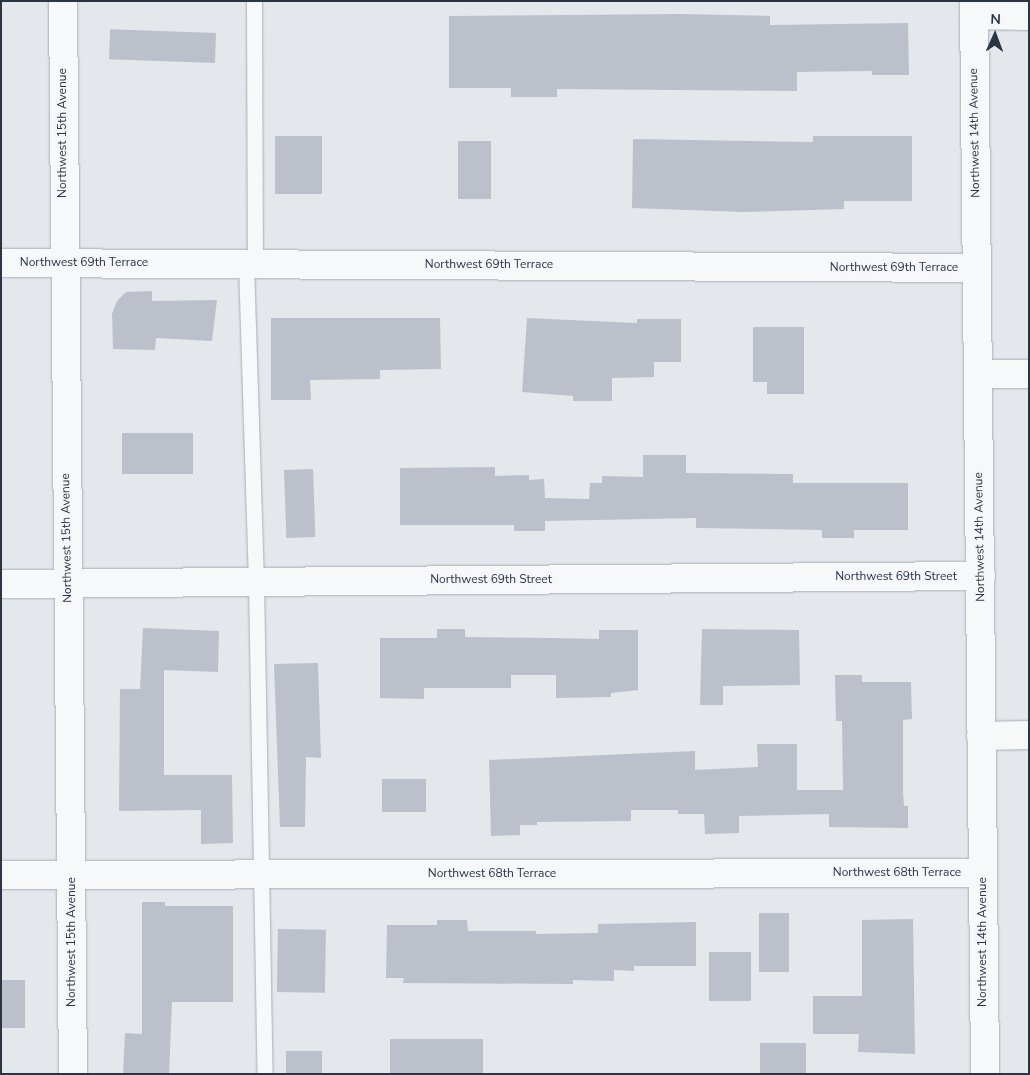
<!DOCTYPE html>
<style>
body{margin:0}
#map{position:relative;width:1030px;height:1075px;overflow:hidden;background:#e4e7ec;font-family:"Nunito Sans",sans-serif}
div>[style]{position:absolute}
.building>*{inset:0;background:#bbc0ca;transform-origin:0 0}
.roads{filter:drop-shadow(0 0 1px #a9aeb7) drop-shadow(0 0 1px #a9aeb7)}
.service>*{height:15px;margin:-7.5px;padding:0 7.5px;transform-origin:7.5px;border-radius:7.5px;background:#f7f8fa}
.minor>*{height:28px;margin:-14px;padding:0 14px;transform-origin:14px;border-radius:14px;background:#f7f8fa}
span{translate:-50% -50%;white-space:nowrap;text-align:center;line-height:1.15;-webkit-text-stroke:4.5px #f4f6f9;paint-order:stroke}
.street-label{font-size:12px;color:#2b3445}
.frame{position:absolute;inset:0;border:2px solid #2b3445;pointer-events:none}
.north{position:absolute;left:970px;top:10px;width:50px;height:50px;-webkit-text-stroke:4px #f4f6f9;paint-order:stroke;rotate:2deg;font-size:14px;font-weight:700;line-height:20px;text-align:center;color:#2b3445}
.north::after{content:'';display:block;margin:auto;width:18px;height:22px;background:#2b3445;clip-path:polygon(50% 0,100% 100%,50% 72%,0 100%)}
</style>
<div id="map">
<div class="building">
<i style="clip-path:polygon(680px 14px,770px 16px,770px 25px,908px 23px,909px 75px,872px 75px,872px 71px,797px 72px,797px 91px,557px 89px,557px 97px,511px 97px,511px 88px,449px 88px,449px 16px)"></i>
<i style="left:216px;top:33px;width:30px;height:106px;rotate:92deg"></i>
<i style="left:322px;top:136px;width:58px;height:47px;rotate:90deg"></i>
<i style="clip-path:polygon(813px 136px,912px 136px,912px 201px,844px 201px,844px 209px,743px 212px,632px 208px,633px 139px,813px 142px)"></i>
<i style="left:458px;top:141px;width:33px;height:58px"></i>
<i style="clip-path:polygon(152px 291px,152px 301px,217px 300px,212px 341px,156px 338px,155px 350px,113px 349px,112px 314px,117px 301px,126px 292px)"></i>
<i style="clip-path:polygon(271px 318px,440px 318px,441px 369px,380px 370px,380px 379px,310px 380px,311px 400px,271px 400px)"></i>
<i style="clip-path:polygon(527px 318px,637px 323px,637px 319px,681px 319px,681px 362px,654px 362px,654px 377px,612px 378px,612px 401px,573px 401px,573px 396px,522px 392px)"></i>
<i style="clip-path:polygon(753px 327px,804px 327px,804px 394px,767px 394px,767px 382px,753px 382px)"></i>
<i style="left:122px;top:433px;width:71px;height:41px"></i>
<i style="clip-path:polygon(643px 455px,686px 455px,686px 473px,793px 474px,793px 483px,908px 483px,908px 530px,854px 530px,854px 538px,822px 538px,822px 530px,696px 528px,696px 518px,545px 521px,545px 531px,514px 531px,514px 525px,400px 525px,400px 468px,495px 467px,495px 476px,529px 475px,529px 480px,544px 479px,545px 498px,589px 499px,590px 483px,602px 483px,602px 476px,643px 477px)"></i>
<i style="left:313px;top:469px;width:68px;height:29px;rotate:88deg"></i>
<i style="clip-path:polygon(143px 628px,219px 631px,218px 672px,164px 670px,164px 775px,232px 775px,233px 843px,201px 844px,201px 810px,119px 811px,120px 689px,140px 689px)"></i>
<i style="clip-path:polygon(437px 629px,465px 629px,465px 637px,552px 638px,599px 639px,599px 630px,638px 630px,638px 690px,611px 693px,611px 697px,556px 698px,556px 675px,511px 675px,511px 688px,424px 688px,424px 699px,380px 698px,380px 638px,437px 638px)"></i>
<i style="clip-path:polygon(702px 629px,799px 630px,800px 685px,723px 686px,723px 705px,700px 705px)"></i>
<i style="clip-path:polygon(318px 663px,321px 758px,306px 757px,305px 827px,280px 827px,274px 664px)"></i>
<i style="clip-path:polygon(835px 675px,862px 675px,862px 682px,911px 682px,912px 719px,903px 720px,903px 791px,904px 806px,908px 806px,908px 828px,829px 827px,829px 814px,739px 816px,739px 833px,705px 834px,704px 814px,678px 814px,678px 810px,631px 810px,631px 821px,537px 822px,537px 825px,520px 825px,520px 835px,491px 836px,489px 760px,695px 751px,695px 770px,758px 767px,757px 744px,797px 744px,797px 790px,843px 790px,842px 721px,836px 721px)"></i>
<i style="left:382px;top:779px;width:44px;height:33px"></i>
<i style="clip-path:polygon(142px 902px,165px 902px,165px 906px,233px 906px,233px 1002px,172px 1002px,169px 1074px,123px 1074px,125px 1033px,142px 1034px)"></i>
<i style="left:759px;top:913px;width:30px;height:59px"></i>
<i style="clip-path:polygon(913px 919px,915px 1054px,858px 1052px,859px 1034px,813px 1034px,813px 996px,862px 996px,862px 920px)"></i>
<i style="clip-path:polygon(437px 920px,467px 920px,468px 931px,536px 931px,536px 934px,598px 933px,598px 924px,696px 922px,696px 966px,634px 966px,634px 971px,614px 970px,614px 981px,573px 980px,573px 984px,403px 983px,404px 978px,386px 978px,387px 925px,437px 925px)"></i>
<i style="left:278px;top:929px;width:48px;height:63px;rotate:1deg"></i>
<i style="left:709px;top:952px;width:42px;height:49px"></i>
<i style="left:1px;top:980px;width:24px;height:48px"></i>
<i style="left:390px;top:1039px;width:93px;height:35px"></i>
<i style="left:760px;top:1043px;width:46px;height:31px"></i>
<i style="left:286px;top:1051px;width:36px;height:23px"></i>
</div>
<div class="roads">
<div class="service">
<i style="left:254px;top:1px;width:262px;rotate:89.8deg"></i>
<i style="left:246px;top:264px;width:318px;rotate:88.2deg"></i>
<i style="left:256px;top:582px;width:492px;rotate:89deg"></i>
</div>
<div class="minor">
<i style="left:63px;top:1px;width:1073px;rotate:89.47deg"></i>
<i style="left:974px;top:1px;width:1073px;rotate:89.41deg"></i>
<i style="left:974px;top:15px;width:55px;rotate:1deg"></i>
<i style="left:1px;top:263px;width:976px;rotate:0.29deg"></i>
<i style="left:978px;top:374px;width:51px"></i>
<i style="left:1px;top:584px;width:980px;rotate:-0.47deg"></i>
<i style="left:981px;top:736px;width:48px;rotate:-1.2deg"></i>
<i style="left:1px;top:875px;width:982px;rotate:-0.12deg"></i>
</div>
</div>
<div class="street-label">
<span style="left:63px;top:133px;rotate:-90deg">Northwest 15th Avenue</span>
<span style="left:975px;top:133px;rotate:-91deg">Northwest 14th Avenue</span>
<span style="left:84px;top:263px">Northwest 69th Terrace</span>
<span style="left:489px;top:265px">Northwest 69th Terrace</span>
<span style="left:894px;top:268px">Northwest 69th Terrace</span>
<span style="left:980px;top:537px;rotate:-91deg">Northwest 14th Avenue</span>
<span style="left:67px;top:538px;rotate:-91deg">Northwest 15th Avenue</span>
<span style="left:896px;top:577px">Northwest 69th Street</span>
<span style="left:491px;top:580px">Northwest 69th Street</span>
<span style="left:897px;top:873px">Northwest 68th Terrace</span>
<span style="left:492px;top:874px">Northwest 68th Terrace</span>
<span style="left:72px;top:942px;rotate:-90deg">Northwest 15th Avenue</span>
<span style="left:983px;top:942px;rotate:-90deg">Northwest 14th Avenue</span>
</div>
<div class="frame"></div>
<div class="north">N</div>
</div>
